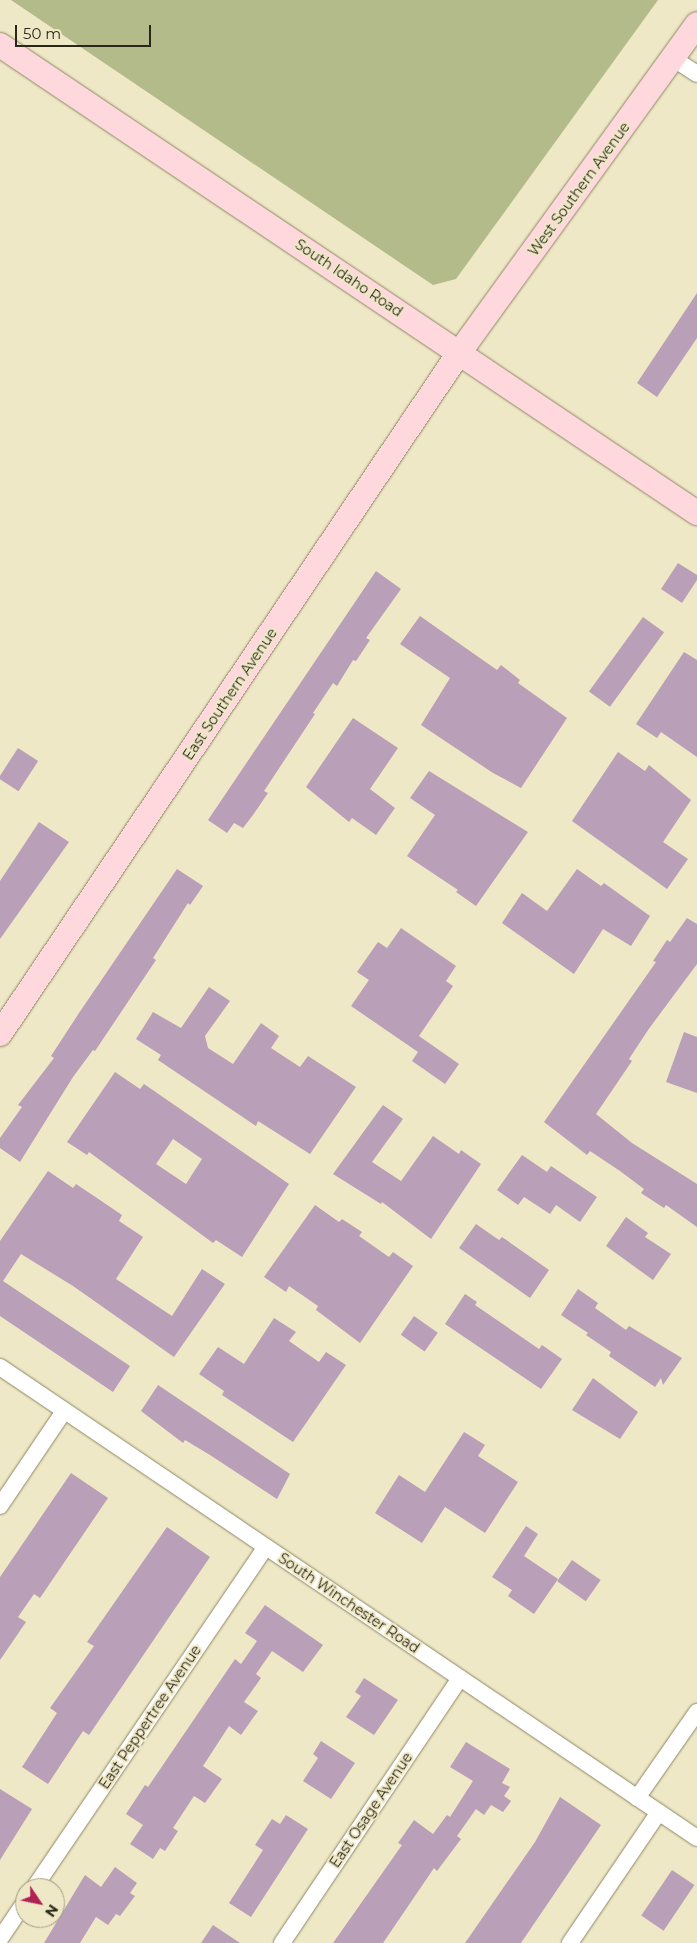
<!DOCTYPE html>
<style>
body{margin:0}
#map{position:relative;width:697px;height:1943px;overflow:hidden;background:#efe8c6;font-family:Montserrat,sans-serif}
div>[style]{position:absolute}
.green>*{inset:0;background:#b2bb89}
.building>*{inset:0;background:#b99fb7;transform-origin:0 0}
.roads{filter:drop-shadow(0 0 1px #8d8767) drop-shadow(0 0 1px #8d8767)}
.street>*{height:16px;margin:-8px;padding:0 8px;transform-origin:8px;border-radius:8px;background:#fff}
.secondary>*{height:24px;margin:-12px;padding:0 12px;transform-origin:12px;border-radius:12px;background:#fed8dc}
span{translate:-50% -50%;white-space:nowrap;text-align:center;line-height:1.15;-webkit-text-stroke:4px #efe8c6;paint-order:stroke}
.street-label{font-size:14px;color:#2a271a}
.north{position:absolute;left:15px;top:1878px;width:50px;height:50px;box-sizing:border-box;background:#efe8c6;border:1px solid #a09b81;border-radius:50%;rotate:124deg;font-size:14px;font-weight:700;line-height:20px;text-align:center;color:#2a271a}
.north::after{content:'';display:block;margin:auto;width:18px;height:22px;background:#b12154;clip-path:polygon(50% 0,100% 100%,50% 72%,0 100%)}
.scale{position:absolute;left:15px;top:25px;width:136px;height:22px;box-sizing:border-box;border:2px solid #2a271a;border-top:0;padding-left:6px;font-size:15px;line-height:18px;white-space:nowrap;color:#2a271a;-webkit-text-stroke:4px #efe8c6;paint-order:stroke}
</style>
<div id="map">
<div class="green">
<i style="clip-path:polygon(11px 0,658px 0,456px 279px,433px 285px)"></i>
</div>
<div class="building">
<i style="clip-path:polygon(697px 293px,697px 338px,657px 397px,637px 383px)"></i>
<i style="clip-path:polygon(678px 563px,697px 575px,697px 580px,682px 603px,661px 589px)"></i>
<i style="clip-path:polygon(376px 571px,401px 589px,366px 638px,370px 640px,356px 661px,353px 660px,337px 686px,333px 683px,313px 713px,315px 714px,264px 791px,268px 793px,253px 815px,243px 828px,234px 823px,227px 833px,208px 820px)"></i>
<i style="clip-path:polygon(420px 616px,497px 670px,501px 665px,520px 680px,518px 683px,567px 718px,521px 788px,493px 773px,421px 725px,450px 678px,400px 644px)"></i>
<i style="left:643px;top:617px;width:26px;height:92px;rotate:36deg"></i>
<i style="clip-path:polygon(684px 652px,697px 660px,697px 757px,661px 732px,657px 738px,636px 724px)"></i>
<i style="clip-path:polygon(353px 718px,398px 748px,370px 789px,395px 808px,376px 835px,352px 818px,349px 822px,306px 787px)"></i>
<i style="left:18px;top:748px;width:24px;height:36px;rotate:33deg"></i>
<i style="clip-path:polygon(618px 752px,645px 771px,649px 765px,691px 800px,663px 842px,688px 859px,667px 889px,572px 821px)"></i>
<i style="clip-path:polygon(429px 771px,528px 832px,476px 906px,456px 892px,458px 890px,407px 856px,435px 815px,410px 798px)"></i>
<i style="clip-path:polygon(39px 822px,69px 842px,0 939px,0 881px)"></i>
<i style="clip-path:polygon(177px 869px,203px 886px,190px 905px,188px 903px,153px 958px,156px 960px,95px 1051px,93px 1050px,73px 1077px,20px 1162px,0 1148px,0 1138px,22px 1107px,18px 1105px,54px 1058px,51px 1056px,79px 1013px)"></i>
<i style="clip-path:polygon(577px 869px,601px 886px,604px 883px,650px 916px,631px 946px,603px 929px,574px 974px,502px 923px,522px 893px,547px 911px)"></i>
<i style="clip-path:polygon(687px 918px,697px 924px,697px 964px,648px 1030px,629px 1059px,632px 1061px,596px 1114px,632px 1143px,697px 1184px,697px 1227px,666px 1205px,664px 1208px,641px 1193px,644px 1189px,620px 1171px,590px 1151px,587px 1155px,544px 1122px,656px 962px,653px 961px,667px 940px,670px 942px)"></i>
<i style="clip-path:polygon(401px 928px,456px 966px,446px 981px,453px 986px,419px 1036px,459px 1064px,445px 1084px,412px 1061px,418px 1052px,351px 1006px,369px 980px,357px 972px,378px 942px,387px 948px)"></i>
<i style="clip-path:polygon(209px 987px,230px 1001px,205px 1036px,208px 1048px,233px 1064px,261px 1023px,279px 1036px,271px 1048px,300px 1067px,308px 1056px,356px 1087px,310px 1154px,258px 1121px,256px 1126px,158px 1060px,161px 1055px,136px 1039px,153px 1012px,181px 1028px)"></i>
<i style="clip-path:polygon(684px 1032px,697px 1037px,697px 1093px,666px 1082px)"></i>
<i style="clip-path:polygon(evenodd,115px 1072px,140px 1089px,144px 1084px,289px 1184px,242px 1257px,216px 1240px,213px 1243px,89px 1152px,87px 1155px,67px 1142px,115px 1072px,173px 1139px,202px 1159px,186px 1184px,156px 1164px,173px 1139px)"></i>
<i style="clip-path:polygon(383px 1105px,403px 1119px,372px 1162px,401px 1181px,433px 1136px,459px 1154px,461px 1150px,481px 1164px,431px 1239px,382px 1202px,381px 1204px,333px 1174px)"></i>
<i style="clip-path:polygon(522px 1155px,547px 1172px,551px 1166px,597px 1197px,580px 1222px,556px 1205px,550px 1214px,524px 1197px,518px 1205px,497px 1190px)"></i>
<i style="clip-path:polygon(48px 1171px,73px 1188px,76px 1184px,97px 1198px,122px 1215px,119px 1221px,143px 1237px,116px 1279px,172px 1316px,202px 1269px,225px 1284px,174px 1357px,73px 1286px,21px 1254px,3px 1281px,130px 1366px,113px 1392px,0 1316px,0 1241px)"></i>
<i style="clip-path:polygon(315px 1205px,339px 1222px,342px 1219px,362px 1232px,359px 1236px,389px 1257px,393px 1252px,413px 1266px,360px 1343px,316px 1310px,318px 1306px,289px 1286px,286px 1292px,264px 1277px)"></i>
<i style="clip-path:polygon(626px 1217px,648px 1233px,645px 1237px,671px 1254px,653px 1280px,606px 1246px)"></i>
<i style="clip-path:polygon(476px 1224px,499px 1240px,502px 1237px,549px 1270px,530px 1298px,459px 1248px)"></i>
<i style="clip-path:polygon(578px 1289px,598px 1303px,595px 1308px,626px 1330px,629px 1326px,682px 1358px,663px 1385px,661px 1378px,655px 1387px,609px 1356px,611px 1352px,586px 1335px,588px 1333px,561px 1315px)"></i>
<i style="clip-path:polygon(465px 1294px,477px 1302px,475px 1305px,539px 1349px,542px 1345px,562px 1359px,541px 1389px,445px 1324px)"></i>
<i style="left:414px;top:1316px;width:29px;height:23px;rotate:35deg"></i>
<i style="clip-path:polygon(274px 1318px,296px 1332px,289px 1341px,319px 1362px,326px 1352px,346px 1365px,293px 1442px,222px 1395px,224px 1391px,199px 1374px,218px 1347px,244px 1364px)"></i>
<i style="clip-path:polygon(593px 1378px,638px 1412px,620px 1439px,572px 1410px)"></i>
<i style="clip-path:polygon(158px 1385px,290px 1474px,277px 1499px,210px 1455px,185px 1440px,183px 1443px,141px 1411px)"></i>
<i style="clip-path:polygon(464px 1432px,485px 1445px,478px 1456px,518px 1482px,485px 1533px,445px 1507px,422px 1543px,375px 1513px,399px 1475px,425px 1492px)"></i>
<i style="clip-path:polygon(71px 1473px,108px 1498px,40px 1598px,34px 1594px,18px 1617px,26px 1622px,0 1660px,0 1577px)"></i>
<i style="clip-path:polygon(526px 1526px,538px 1534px,524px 1556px,558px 1579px,534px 1614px,508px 1596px,512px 1590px,492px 1577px)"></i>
<i style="clip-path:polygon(167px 1527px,210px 1557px,89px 1735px,83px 1731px,48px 1784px,22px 1767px,57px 1713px,50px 1708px,94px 1646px,87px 1642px)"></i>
<i style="left:572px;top:1560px;width:35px;height:26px;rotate:35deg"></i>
<i style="clip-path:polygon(265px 1605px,323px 1645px,303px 1672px,272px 1651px,256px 1674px,261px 1678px,244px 1702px,258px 1711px,241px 1735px,229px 1726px,203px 1766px,222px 1779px,205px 1803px,194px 1796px,173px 1828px,178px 1831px,165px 1851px,160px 1848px,153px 1859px,130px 1844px,143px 1825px,126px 1814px,145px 1785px,148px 1787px,235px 1659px,241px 1664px,257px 1641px,245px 1633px)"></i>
<i style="clip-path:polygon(364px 1678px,398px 1700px,374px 1735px,346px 1717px,361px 1696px,355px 1692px)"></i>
<i style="clip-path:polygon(321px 1741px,355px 1763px,331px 1799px,303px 1781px,318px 1758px,313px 1754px)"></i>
<i style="clip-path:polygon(466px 1742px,510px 1769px,502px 1783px,510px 1787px,504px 1796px,511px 1801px,503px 1812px,491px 1805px,484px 1815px,476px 1809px,457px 1836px,461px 1839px,437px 1871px,434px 1868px,383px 1943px,333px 1943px,402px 1845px,398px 1843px,414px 1820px,433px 1834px,447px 1815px,450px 1817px,473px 1781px,450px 1767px)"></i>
<i style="clip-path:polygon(0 1789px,32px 1809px,0 1860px)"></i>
<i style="clip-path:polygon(560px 1797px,601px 1825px,521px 1943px,465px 1943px,535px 1842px)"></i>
<i style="clip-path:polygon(286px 1815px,308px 1829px,251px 1917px,229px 1903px,263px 1850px,255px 1845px,272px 1819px,280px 1824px)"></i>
<i style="clip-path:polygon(115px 1867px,137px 1883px,130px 1893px,135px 1896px,120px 1916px,116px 1914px,108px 1925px,96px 1917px,80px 1943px,44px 1943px,85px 1875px,101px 1887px)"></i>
<i style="left:672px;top:1870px;width:27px;height:55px;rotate:34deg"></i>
<i style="clip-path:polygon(213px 1925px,240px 1943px,201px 1943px)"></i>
</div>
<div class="roads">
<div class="street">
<i style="left:674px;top:59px;width:27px;rotate:33deg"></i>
<i style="left:0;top:1367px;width:841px;rotate:34.05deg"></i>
<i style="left:0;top:1506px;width:115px;rotate:-56deg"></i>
<i style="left:637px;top:1798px;width:105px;rotate:-55.1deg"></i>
<i style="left:34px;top:1888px;width:412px;rotate:-55.8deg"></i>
<i style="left:0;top:1939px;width:45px;rotate:-56deg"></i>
<i style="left:282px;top:1943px;width:319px;rotate:-56.1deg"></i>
<i style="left:570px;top:1943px;width:158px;rotate:-55.8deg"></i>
</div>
<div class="secondary">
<i style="left:0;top:45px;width:840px;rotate:33.88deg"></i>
<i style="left:0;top:1034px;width:821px;rotate:-56.02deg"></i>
<i style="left:459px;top:353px;width:406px;rotate:-54.1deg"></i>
</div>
</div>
<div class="street-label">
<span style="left:579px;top:189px;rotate:-54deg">West Southern Avenue</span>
<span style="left:349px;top:278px;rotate:34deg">South Idaho Road</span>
<span style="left:230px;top:694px;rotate:-56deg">East Southern Avenue</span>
<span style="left:349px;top:1603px;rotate:34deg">South Winchester Road</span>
<span style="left:150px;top:1717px;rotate:-56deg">East Peppertree Avenue</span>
<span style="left:371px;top:1810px;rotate:-56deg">East Osage Avenue</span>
</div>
<div class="north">N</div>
<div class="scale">50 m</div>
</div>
